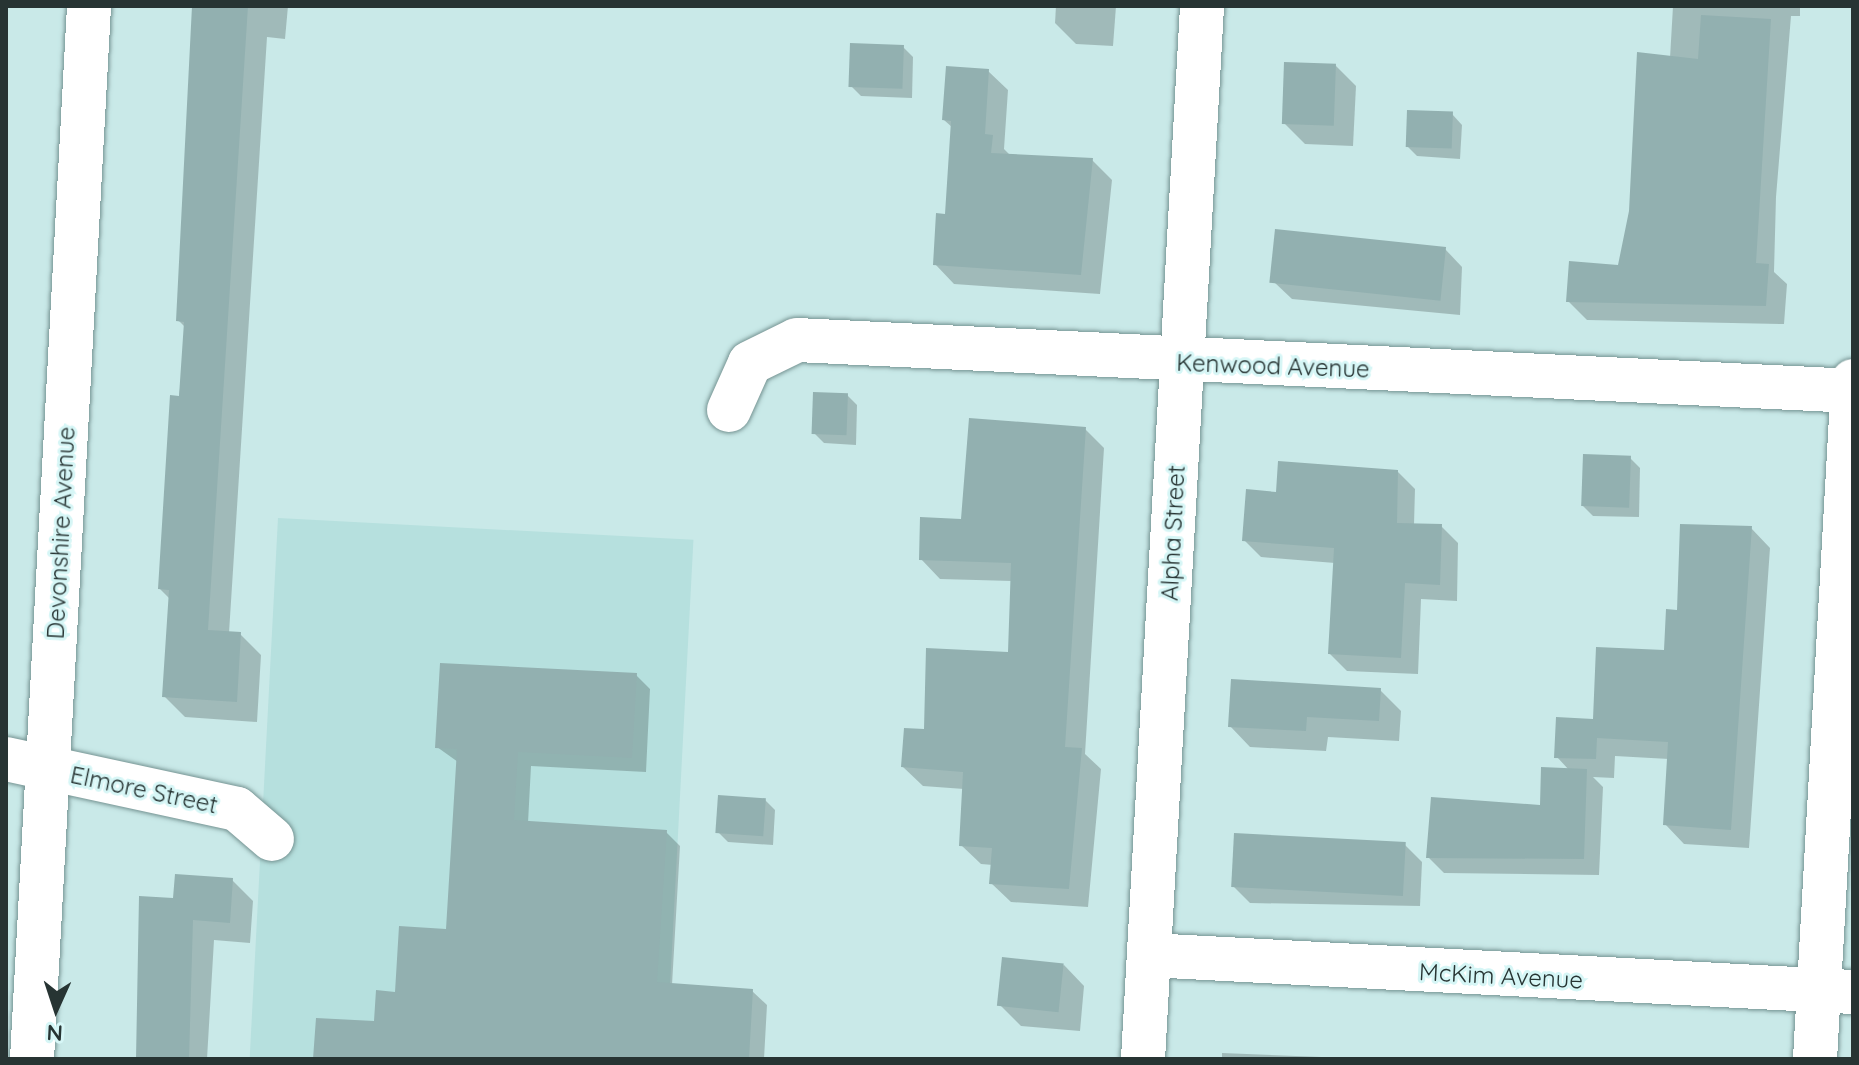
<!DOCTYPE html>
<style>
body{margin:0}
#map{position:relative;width:1859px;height:1065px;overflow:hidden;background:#c9e9e8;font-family:Quicksand,sans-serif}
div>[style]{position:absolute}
.built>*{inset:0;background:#b6e0de;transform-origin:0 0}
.shadow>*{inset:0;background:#0003}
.building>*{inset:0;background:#92b0b0;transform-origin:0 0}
.roads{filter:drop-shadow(0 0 2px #759392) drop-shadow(0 0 2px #759392)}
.minor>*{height:44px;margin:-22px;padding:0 22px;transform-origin:22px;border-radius:22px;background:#fff}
.major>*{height:44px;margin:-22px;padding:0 22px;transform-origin:22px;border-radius:22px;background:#fff}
span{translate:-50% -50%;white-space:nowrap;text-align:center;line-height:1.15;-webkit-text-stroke:6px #d6f6f6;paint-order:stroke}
.street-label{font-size:24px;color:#273433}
.frame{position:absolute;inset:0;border:8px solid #273433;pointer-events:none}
.north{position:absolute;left:16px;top:969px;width:80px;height:80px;-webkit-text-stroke:6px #d6f6f6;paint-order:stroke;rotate:183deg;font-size:22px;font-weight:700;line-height:32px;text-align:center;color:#273433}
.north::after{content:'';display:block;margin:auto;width:28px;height:36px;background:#273433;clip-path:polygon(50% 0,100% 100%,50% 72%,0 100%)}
</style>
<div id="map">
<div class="built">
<i style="left:278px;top:518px;width:416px;height:542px;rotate:3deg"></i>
</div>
<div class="shadow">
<i style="clip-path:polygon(196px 6px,288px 6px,285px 39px,267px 37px,229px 633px,240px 634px,261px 655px,257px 722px,185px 717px,164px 696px,170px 599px,160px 589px,186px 328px,178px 320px)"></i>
<i style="clip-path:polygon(1056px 6px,1116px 6px,1113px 46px,1076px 44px,1055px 23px)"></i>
<i style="clip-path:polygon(1673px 6px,1800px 6px,1800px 16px,1791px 16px,1776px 197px,1774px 272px,1787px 284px,1784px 324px,1587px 320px,1568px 301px,1620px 267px,1670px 58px)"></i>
<i style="clip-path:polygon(903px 47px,913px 57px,912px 98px,861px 96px,851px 86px)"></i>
<i style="clip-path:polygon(6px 64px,8px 66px,6px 108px)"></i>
<i style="clip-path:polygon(1335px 65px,1356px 86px,1353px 146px,1305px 144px,1284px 123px)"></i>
<i style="clip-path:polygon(988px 71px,1008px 90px,1004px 149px,1011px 156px,1092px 160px,1112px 180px,1100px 294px,954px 284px,935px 264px,947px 216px,953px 128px,944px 120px)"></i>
<i style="clip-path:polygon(1452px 114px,1462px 125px,1460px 159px,1417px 156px,1407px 146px)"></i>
<i style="clip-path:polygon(1445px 249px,1462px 267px,1460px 315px,1292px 299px,1274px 282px)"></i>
<i style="clip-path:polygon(847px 395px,857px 405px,856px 445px,824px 443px,814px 433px)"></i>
<i style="clip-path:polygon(1085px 429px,1104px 448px,1085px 754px,1101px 769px,1088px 907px,1011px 902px,991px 883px,993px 865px,981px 864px,961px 845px,964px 789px,923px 786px,903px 767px,925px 732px,1010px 654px,1012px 581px,940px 579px,921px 559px)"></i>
<i style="clip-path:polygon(1630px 458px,1640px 468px,1639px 517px,1593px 516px,1582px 505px)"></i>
<i style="clip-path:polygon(1398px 472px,1415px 489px,1414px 525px,1441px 526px,1458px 543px,1457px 601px,1421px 599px,1418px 674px,1347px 671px,1330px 654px,1335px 563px,1261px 557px,1244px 540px,1278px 494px)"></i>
<i style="clip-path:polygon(1751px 528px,1770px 548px,1749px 848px,1684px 844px,1665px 824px,1669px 759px,1615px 756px,1614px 778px,1593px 777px,1603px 787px,1599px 875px,1444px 873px,1428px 857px,1541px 807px,1569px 770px,1557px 757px,1666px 652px,1679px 612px)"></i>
<i style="clip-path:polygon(636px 675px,650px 689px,646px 772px,531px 766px,528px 823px,666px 832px,680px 846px,672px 985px,752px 991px,767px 1005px,764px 1059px,315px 1059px,376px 1023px,448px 931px,458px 762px,437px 747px)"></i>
<i style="clip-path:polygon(1380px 690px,1401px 711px,1399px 741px,1328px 737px,1326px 751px,1250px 747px,1230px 726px)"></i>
<i style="clip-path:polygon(765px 800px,775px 810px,773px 845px,728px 842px,718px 832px)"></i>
<i style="clip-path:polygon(1405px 845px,1422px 862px,1420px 906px,1250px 903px,1233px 886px)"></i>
<i style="clip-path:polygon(232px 880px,253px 901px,250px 943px,214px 940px,207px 1059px,137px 1059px,175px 900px)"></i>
<i style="clip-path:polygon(1064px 965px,1084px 986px,1080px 1031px,1021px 1026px,1000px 1005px)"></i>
<i style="clip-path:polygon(1222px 1053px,1322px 1057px,1324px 1059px,1222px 1059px)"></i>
</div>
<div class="building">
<i style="clip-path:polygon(192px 6px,248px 6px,208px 630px,241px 632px,237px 702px,162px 697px,169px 590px,158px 589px,170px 395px,179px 396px,184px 322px,176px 321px)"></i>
<i style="clip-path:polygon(1701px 15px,1771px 19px,1756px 263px,1769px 264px,1766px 306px,1566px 302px,1569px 261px,1618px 265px,1629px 211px,1637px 52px,1698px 59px)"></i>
<i style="left:850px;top:43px;width:54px;height:44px;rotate:2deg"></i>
<i style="left:1284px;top:62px;width:52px;height:62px;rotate:2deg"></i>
<i style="clip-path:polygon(946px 66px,989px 69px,985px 134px,993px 135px,991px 153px,1093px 158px,1081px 275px,933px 265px,936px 213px,945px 214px,951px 121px,942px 120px)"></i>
<i style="left:1407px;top:110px;width:46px;height:37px;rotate:2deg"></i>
<i style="left:1275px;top:229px;width:172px;height:54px;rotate:6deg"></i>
<i style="left:813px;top:392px;width:35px;height:42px;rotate:2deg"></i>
<i style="clip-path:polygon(969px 418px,1086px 427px,1065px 747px,1082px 748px,1069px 889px,989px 884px,992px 848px,959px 846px,963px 772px,901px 767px,904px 728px,924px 729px,926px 648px,1008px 652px,1011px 563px,919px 560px,920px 517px,961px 519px)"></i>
<i style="left:1583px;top:454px;width:48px;height:52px;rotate:2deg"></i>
<i style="clip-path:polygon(1278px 461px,1398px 470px,1397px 523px,1442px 524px,1440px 585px,1405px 583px,1401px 658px,1328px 654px,1334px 548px,1242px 541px,1246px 489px,1276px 492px)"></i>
<i style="clip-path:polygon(1680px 524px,1752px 526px,1731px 830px,1663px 825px,1668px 742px,1597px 738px,1596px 759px,1554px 758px,1556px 717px,1593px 719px,1596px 647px,1664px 650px,1666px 609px,1677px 610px)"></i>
<i style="clip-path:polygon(440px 663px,637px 673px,632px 758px,518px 752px,514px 820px,667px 830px,657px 982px,753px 989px,749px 1059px,313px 1059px,316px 1018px,374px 1021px,376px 990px,395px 992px,399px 926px,446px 929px,457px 749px,435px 748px)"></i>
<i style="clip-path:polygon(1231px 679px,1381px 688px,1379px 721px,1307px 717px,1306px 731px,1228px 727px)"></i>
<i style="clip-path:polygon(1541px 767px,1587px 769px,1584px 859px,1426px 858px,1431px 797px,1540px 805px)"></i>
<i style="left:718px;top:795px;width:48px;height:38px;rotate:4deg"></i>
<i style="left:1234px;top:833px;width:172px;height:54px;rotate:3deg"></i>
<i style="clip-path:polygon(175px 874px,233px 878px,230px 923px,193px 920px,189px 1059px,136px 1059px,139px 896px,173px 898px)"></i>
<i style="left:1002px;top:957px;width:62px;height:49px;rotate:6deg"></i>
</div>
<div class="roads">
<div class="minor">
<i style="left:729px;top:410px;width:51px;rotate:-65.9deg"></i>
<i style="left:750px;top:363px;width:52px;rotate:-26.1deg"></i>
<i style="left:797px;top:340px;width:1057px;rotate:2.76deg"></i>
<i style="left:6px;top:759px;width:236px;rotate:12.2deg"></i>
<i style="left:237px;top:809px;width:46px;rotate:40.6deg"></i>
<i style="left:1149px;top:955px;width:705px;rotate:3.01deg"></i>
<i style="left:32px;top:1059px;width:1055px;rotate:-86.9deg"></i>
<i style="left:1143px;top:1059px;width:1055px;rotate:-86.79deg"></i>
</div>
<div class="major">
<i style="left:1815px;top:1059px;width:679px;rotate:-86.79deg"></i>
</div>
</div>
<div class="street-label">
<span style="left:1273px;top:366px;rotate:2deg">Kenwood Avenue</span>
<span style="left:61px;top:533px;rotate:-87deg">Devonshire Avenue</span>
<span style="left:1173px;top:533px;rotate:-87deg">Alpha Street</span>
<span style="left:144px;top:790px;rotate:12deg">Elmore Street</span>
<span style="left:1501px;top:976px;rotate:3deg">McKim Avenue</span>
</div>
<div class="frame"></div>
<div class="north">N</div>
</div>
